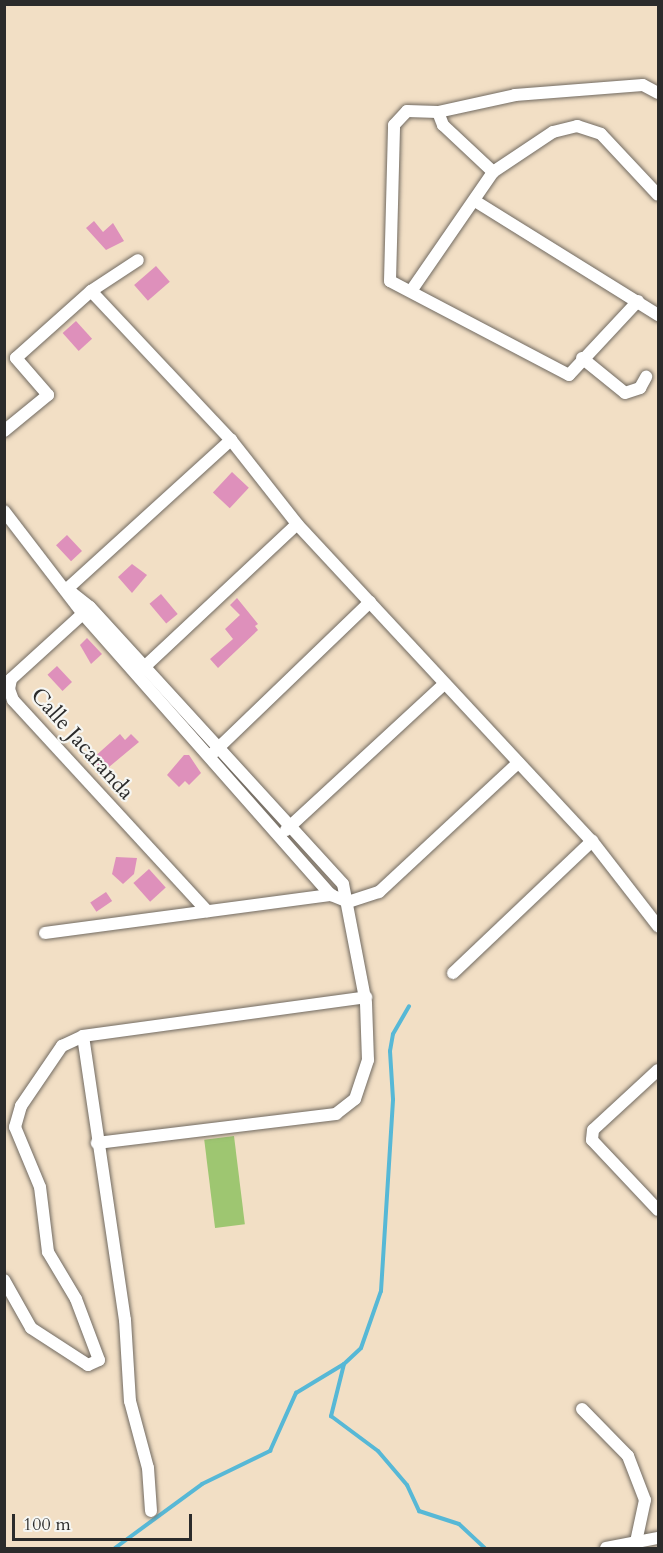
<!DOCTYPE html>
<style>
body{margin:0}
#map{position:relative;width:663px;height:1553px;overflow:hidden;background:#f2dfc5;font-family:Cardo,serif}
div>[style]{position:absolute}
.green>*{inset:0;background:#9ec671;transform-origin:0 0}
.stream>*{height:4px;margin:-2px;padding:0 2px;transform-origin:2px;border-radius:2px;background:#57b8d6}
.building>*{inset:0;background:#de90bb;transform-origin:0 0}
.roads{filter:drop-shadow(0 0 2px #716a61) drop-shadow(0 0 2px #716a61)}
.minor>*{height:12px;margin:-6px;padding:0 6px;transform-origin:6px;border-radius:6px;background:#fff}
span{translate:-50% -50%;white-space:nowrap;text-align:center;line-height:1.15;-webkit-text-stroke:4.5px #f6f6f2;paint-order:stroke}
.street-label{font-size:22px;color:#2b2b2b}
.frame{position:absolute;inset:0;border:6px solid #2b2b2b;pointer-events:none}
.scale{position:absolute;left:12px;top:1514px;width:180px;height:27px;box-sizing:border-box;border:3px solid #2b2b2b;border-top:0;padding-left:8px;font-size:18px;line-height:21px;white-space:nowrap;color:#2b2b2b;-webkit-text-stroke:4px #f6f6f2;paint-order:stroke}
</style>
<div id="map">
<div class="green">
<i style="left:234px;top:1136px;width:89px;height:30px;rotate:83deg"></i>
</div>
<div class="stream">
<i style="left:344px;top:1364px;width:54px;rotate:104deg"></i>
<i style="left:331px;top:1416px;width:59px;rotate:36.7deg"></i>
<i style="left:378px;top:1451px;width:45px;rotate:49.5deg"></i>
<i style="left:407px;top:1485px;width:29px;rotate:65deg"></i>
<i style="left:419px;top:1511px;width:42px;rotate:18deg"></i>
<i style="left:459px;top:1524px;width:35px;rotate:43deg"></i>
<i style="left:115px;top:1548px;width:108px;rotate:-36.3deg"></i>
<i style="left:202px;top:1484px;width:76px;rotate:-25.9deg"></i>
<i style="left:270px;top:1451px;width:64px;rotate:-65.9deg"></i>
<i style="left:296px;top:1393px;width:56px;rotate:-31.1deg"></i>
<i style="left:344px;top:1364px;width:23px;rotate:-43deg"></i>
<i style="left:361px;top:1348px;width:60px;rotate:-70.7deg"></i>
<i style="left:381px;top:1291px;width:192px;rotate:-86.4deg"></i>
<i style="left:393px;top:1099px;width:48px;rotate:-93.6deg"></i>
<i style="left:390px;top:1051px;width:17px;rotate:-80deg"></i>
<i style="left:393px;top:1034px;width:32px;rotate:-60deg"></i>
</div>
<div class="building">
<i style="clip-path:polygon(94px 221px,103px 232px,113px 223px,124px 241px,106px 250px,86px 228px)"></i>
<i style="left:156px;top:266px;width:21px;height:29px;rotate:49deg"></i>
<i style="left:76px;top:321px;width:24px;height:18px;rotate:48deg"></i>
<i style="left:232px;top:472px;width:23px;height:28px;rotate:43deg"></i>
<i style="left:67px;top:535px;width:22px;height:15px;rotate:47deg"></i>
<i style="clip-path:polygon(132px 564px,147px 575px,132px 593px,118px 577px)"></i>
<i style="left:161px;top:594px;width:26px;height:15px;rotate:50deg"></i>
<i style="clip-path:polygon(237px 598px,258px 624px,255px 626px,258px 630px,218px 668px,210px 659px,233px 639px,225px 629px,240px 615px,230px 605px)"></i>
<i style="clip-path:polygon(87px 638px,102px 654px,91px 664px,80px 645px)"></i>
<i style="left:57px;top:666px;width:22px;height:13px;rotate:47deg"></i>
<i style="clip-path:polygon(120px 734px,125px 740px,131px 734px,139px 742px,103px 772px,92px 759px)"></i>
<i style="clip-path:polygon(184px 755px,189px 755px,201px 773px,189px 785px,185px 781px,179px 787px,167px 775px)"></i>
<i style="clip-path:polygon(116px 857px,137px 858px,134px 874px,123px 884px,112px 874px)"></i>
<i style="left:149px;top:869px;width:25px;height:21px;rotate:48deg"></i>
<i style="left:106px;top:892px;width:11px;height:19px;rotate:56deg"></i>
</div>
<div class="roads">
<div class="minor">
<i style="left:438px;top:112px;width:14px;rotate:69deg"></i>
<i style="left:443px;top:125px;width:69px;rotate:43.2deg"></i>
<i style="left:475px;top:201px;width:216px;rotate:31.9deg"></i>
<i style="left:91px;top:291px;width:204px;rotate:46.8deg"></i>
<i style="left:231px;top:440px;width:107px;rotate:51.8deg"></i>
<i style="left:297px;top:524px;width:433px;rotate:47.1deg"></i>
<i style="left:592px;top:841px;width:108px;rotate:52.2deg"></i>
<i style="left:411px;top:291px;width:145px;rotate:-55.4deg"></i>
<i style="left:493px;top:172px;width:72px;rotate:-33.7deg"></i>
<i style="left:553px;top:132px;width:25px;rotate:-14deg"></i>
<i style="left:577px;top:126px;width:25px;rotate:18deg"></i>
<i style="left:601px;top:134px;width:83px;rotate:46.9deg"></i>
<i style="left:638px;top:301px;width:101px;rotate:133deg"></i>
<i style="left:569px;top:375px;width:202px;rotate:-152.3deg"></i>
<i style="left:390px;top:281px;width:156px;rotate:-88.5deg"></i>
<i style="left:394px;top:125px;width:19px;rotate:-47deg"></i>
<i style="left:407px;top:111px;width:31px;rotate:2deg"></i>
<i style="left:438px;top:112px;width:79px;rotate:-12.4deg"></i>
<i style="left:515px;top:95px;width:128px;rotate:-4.5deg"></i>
<i style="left:643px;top:85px;width:17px;rotate:28deg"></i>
<i style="left:582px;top:358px;width:55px;rotate:39.1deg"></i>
<i style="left:625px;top:393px;width:16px;rotate:-18deg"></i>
<i style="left:640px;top:388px;width:13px;rotate:-61deg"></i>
<i style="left:4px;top:431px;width:57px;rotate:-39.3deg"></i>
<i style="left:48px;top:395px;width:49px;rotate:-130.9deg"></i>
<i style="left:16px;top:358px;width:101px;rotate:-41.8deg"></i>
<i style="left:91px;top:291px;width:56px;rotate:-33.4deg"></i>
<i style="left:4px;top:511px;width:130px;rotate:52.5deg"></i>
<i style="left:83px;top:614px;width:375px;rotate:48.6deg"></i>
<i style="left:331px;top:895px;width:18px;rotate:22deg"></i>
<i style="left:348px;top:902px;width:33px;rotate:-18deg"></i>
<i style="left:379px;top:892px;width:190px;rotate:-42.9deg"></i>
<i style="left:67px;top:589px;width:29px;rotate:38deg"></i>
<i style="left:90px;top:607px;width:375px;rotate:47.6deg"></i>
<i style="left:343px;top:884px;width:121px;rotate:79.1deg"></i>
<i style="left:366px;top:1003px;width:57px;rotate:88deg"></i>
<i style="left:368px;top:1060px;width:41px;rotate:108.4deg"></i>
<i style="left:355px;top:1099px;width:24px;rotate:142deg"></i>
<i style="left:336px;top:1114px;width:241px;rotate:173.1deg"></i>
<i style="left:67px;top:589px;width:222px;rotate:-42.3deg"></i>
<i style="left:88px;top:609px;width:104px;rotate:137.7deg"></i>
<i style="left:11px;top:679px;width:10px;rotate:101deg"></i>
<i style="left:9px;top:689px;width:12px;rotate:70deg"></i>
<i style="left:13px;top:700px;width:287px;rotate:47.4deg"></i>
<i style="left:139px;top:672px;width:216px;rotate:-43.1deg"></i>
<i style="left:213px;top:753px;width:218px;rotate:-43.9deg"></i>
<i style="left:286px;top:830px;width:215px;rotate:-42.7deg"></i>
<i style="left:45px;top:933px;width:289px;rotate:-7.6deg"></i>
<i style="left:453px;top:973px;width:192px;rotate:-43.5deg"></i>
<i style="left:83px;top:1036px;width:287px;rotate:81.6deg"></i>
<i style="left:125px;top:1320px;width:81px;rotate:86.5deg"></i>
<i style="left:130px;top:1401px;width:69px;rotate:75deg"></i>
<i style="left:148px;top:1468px;width:43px;rotate:86deg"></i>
<i style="left:658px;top:1070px;width:88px;rotate:137.3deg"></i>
<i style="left:593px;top:1130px;width:10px;rotate:96deg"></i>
<i style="left:592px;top:1140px;width:96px;rotate:46.7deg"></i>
<i style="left:4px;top:1280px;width:55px;rotate:60.6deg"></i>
<i style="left:31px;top:1328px;width:68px;rotate:33deg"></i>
<i style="left:88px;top:1365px;width:12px;rotate:-24deg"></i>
<i style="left:99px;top:1360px;width:65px;rotate:-110.7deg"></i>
<i style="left:76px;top:1299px;width:55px;rotate:-120.8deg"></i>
<i style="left:48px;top:1252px;width:65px;rotate:-97deg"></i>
<i style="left:40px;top:1187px;width:65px;rotate:-112.6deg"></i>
<i style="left:15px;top:1127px;width:22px;rotate:-74deg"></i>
<i style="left:21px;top:1106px;width:73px;rotate:-55.7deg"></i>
<i style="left:62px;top:1046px;width:23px;rotate:-25deg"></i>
<i style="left:83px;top:1036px;width:286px;rotate:-7.8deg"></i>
<i style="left:582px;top:1409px;width:66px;rotate:45.6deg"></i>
<i style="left:628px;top:1456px;width:47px;rotate:68.9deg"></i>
<i style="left:645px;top:1500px;width:43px;rotate:102.1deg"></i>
<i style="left:606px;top:1548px;width:53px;rotate:-10.9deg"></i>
</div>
</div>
<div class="street-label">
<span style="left:82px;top:744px;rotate:48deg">Calle Jacaranda</span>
</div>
<div class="frame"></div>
<div class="scale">100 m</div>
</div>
